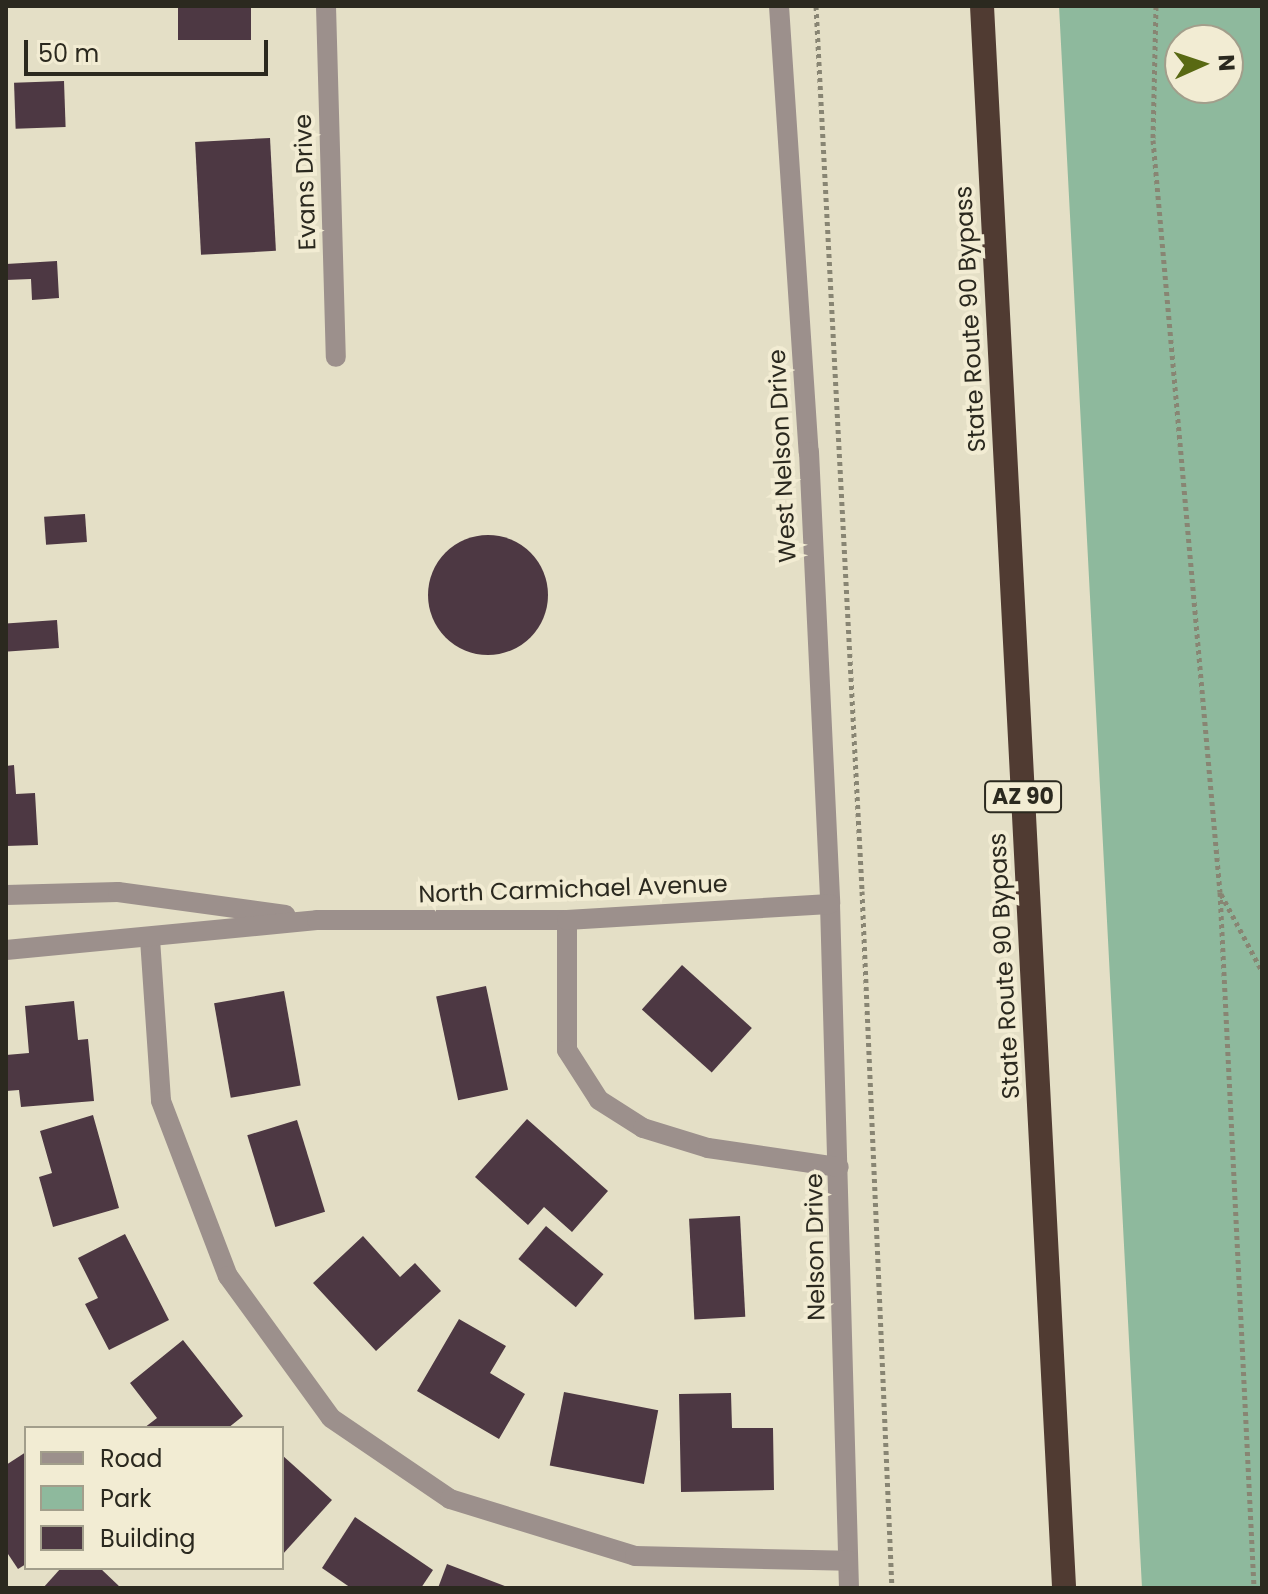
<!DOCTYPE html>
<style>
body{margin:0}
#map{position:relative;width:1268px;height:1594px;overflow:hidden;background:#e4dfc6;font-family:Poppins,sans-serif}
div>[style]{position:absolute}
.green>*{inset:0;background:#8eb99d}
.building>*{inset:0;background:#4d3843;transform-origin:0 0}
.round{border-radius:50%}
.path>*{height:5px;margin-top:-2.5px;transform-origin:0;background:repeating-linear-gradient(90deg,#888573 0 4px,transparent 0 8px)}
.minor>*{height:20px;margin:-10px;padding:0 10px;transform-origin:10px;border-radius:10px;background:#9c908c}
.highway>*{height:24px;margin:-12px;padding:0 12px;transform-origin:12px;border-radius:12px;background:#503b32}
span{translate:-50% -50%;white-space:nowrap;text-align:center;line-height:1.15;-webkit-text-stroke:8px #f2ecd3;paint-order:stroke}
.shield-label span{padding:2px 6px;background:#f2ecd3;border:2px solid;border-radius:6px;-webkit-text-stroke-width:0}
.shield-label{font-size:22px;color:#2b291f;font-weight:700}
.street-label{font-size:24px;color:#2b291f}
.frame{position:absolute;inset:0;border:8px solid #2b291f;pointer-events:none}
.legend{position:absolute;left:24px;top:1426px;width:260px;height:144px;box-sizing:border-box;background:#f2ecd3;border:2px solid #a29e8b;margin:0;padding:10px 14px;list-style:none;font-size:24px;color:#2b291f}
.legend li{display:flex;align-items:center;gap:16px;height:40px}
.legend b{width:40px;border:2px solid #a29e8b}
.north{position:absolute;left:1164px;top:24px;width:80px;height:80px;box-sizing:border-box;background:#f2ecd3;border:2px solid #a29e8b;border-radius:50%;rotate:87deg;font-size:22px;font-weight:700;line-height:32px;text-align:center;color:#2b291f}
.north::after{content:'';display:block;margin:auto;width:28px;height:36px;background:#596913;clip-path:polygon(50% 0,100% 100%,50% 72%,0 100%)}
.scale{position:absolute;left:24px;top:40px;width:244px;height:36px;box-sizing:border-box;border:4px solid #2b291f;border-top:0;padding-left:10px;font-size:24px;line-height:28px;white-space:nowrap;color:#2b291f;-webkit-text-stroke:6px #f2ecd3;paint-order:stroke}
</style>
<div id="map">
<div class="green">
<i style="clip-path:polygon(evenodd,1059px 6px,1262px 6px,1262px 1588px,1142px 1588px,1059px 6px,1180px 40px,1228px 40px,1228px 88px,1180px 88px,1180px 40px)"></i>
</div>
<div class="building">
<i style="left:178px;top:6px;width:73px;height:34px"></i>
<i style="left:64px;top:81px;width:46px;height:50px;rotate:88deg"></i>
<i style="left:270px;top:138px;width:113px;height:75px;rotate:87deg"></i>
<i style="clip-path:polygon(57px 261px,59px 298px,32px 300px,31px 279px,6px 280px,6px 264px)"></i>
<i style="left:85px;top:514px;width:28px;height:41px;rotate:86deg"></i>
<i class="round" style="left:428px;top:535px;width:120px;height:120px"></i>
<i style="left:57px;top:620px;width:28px;height:51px;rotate:86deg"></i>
<i style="clip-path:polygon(14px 765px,16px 794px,35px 793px,38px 845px,6px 846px,6px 766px)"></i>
<i style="left:682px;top:965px;width:94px;height:60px;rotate:42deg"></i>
<i style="left:486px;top:986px;width:106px;height:51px;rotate:78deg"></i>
<i style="left:284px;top:991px;width:96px;height:71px;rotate:80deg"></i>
<i style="clip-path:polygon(74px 1001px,78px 1040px,88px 1039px,94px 1101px,21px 1107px,19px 1090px,6px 1091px,6px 1055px,29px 1053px,25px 1006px)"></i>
<i style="clip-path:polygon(93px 1115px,119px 1208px,53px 1227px,39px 1177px,52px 1173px,40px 1131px)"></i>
<i style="clip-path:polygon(527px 1119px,608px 1191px,572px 1232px,544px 1207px,528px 1225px,475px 1177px)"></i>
<i style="left:297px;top:1120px;width:96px;height:52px;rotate:73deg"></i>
<i style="left:740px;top:1216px;width:101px;height:51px;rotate:87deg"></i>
<i style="left:546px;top:1226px;width:75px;height:43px;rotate:40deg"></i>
<i style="clip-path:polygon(125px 1234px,169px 1320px,109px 1350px,85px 1304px,98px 1298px,78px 1258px)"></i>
<i style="clip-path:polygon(363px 1236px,400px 1277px,415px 1263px,441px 1291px,376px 1351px,313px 1283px)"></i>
<i style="clip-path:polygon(459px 1319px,506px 1346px,490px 1373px,525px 1394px,499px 1439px,417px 1391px)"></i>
<i style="clip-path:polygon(183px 1340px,243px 1416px,228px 1428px,144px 1428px,157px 1418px,130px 1383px)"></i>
<i style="left:564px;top:1392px;width:96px;height:75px;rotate:11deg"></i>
<i style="clip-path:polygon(731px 1393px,732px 1428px,773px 1428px,774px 1490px,681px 1492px,679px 1394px)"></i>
<i style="clip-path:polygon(26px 1452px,26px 1564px,18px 1569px,6px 1551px,6px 1465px)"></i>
<i style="clip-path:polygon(282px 1455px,332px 1500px,282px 1555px)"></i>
<i style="clip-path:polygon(355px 1517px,433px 1570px,421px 1588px,351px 1588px,322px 1568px)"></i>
<i style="clip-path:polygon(447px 1564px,510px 1588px,438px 1588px)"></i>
<i style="clip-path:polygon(61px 1568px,100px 1568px,121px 1588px,43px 1588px)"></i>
</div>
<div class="path">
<i style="left:816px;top:6px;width:886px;rotate:87.02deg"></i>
<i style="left:862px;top:891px;width:698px;rotate:87.54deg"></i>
<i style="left:1156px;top:6px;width:134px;rotate:91.3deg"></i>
<i style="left:1153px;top:140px;width:755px;rotate:84.91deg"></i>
<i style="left:1220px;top:892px;width:697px;rotate:87.2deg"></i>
<i style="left:1221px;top:894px;width:87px;rotate:62deg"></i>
</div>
<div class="minor">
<i style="left:326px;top:6px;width:351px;rotate:88.4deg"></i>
<i style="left:779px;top:6px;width:447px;rotate:86.2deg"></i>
<i style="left:809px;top:452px;width:452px;rotate:87.3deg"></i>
<i style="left:830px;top:904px;width:684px;rotate:88.41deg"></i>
<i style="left:6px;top:895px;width:112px;rotate:-1.5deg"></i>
<i style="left:118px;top:892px;width:169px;rotate:7.8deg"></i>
<i style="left:567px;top:920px;width:130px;rotate:90deg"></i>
<i style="left:567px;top:1050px;width:59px;rotate:57.4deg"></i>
<i style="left:599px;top:1100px;width:52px;rotate:32.5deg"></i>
<i style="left:643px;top:1128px;width:68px;rotate:17.1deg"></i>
<i style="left:708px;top:1148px;width:132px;rotate:8.3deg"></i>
<i style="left:150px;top:939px;width:162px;rotate:86.1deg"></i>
<i style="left:161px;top:1101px;width:187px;rotate:69.1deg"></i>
<i style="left:228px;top:1276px;width:175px;rotate:54deg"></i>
<i style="left:331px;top:1418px;width:144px;rotate:34.2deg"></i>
<i style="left:450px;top:1499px;width:194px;rotate:17.1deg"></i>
<i style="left:635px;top:1556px;width:213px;rotate:1.3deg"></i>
<i style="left:6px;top:950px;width:312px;rotate:-5.5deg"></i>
<i style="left:317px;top:920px;width:250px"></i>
<i style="left:567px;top:920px;width:263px;rotate:-3.5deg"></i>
</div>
<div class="highway">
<i style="left:982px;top:6px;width:1584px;rotate:87.03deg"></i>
</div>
<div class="shield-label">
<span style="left:1023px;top:797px">AZ 90</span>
</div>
<div class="street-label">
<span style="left:305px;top:182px;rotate:-92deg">Evans Drive</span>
<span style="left:970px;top:319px;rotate:-93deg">State Route 90 Bypass</span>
<span style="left:782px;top:456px;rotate:-93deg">West Nelson Drive</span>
<span style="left:573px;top:889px;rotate:-2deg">North Carmichael Avenue</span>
<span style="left:1004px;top:966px;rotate:-93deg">State Route 90 Bypass</span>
<span style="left:815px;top:1247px;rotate:-91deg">Nelson Drive</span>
</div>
<div class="frame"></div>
<ul class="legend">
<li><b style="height:10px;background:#9c908c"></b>Road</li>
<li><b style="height:22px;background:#8eb99d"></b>Park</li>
<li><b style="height:22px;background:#4d3843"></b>Building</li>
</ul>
<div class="north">N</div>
<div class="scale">50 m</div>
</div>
